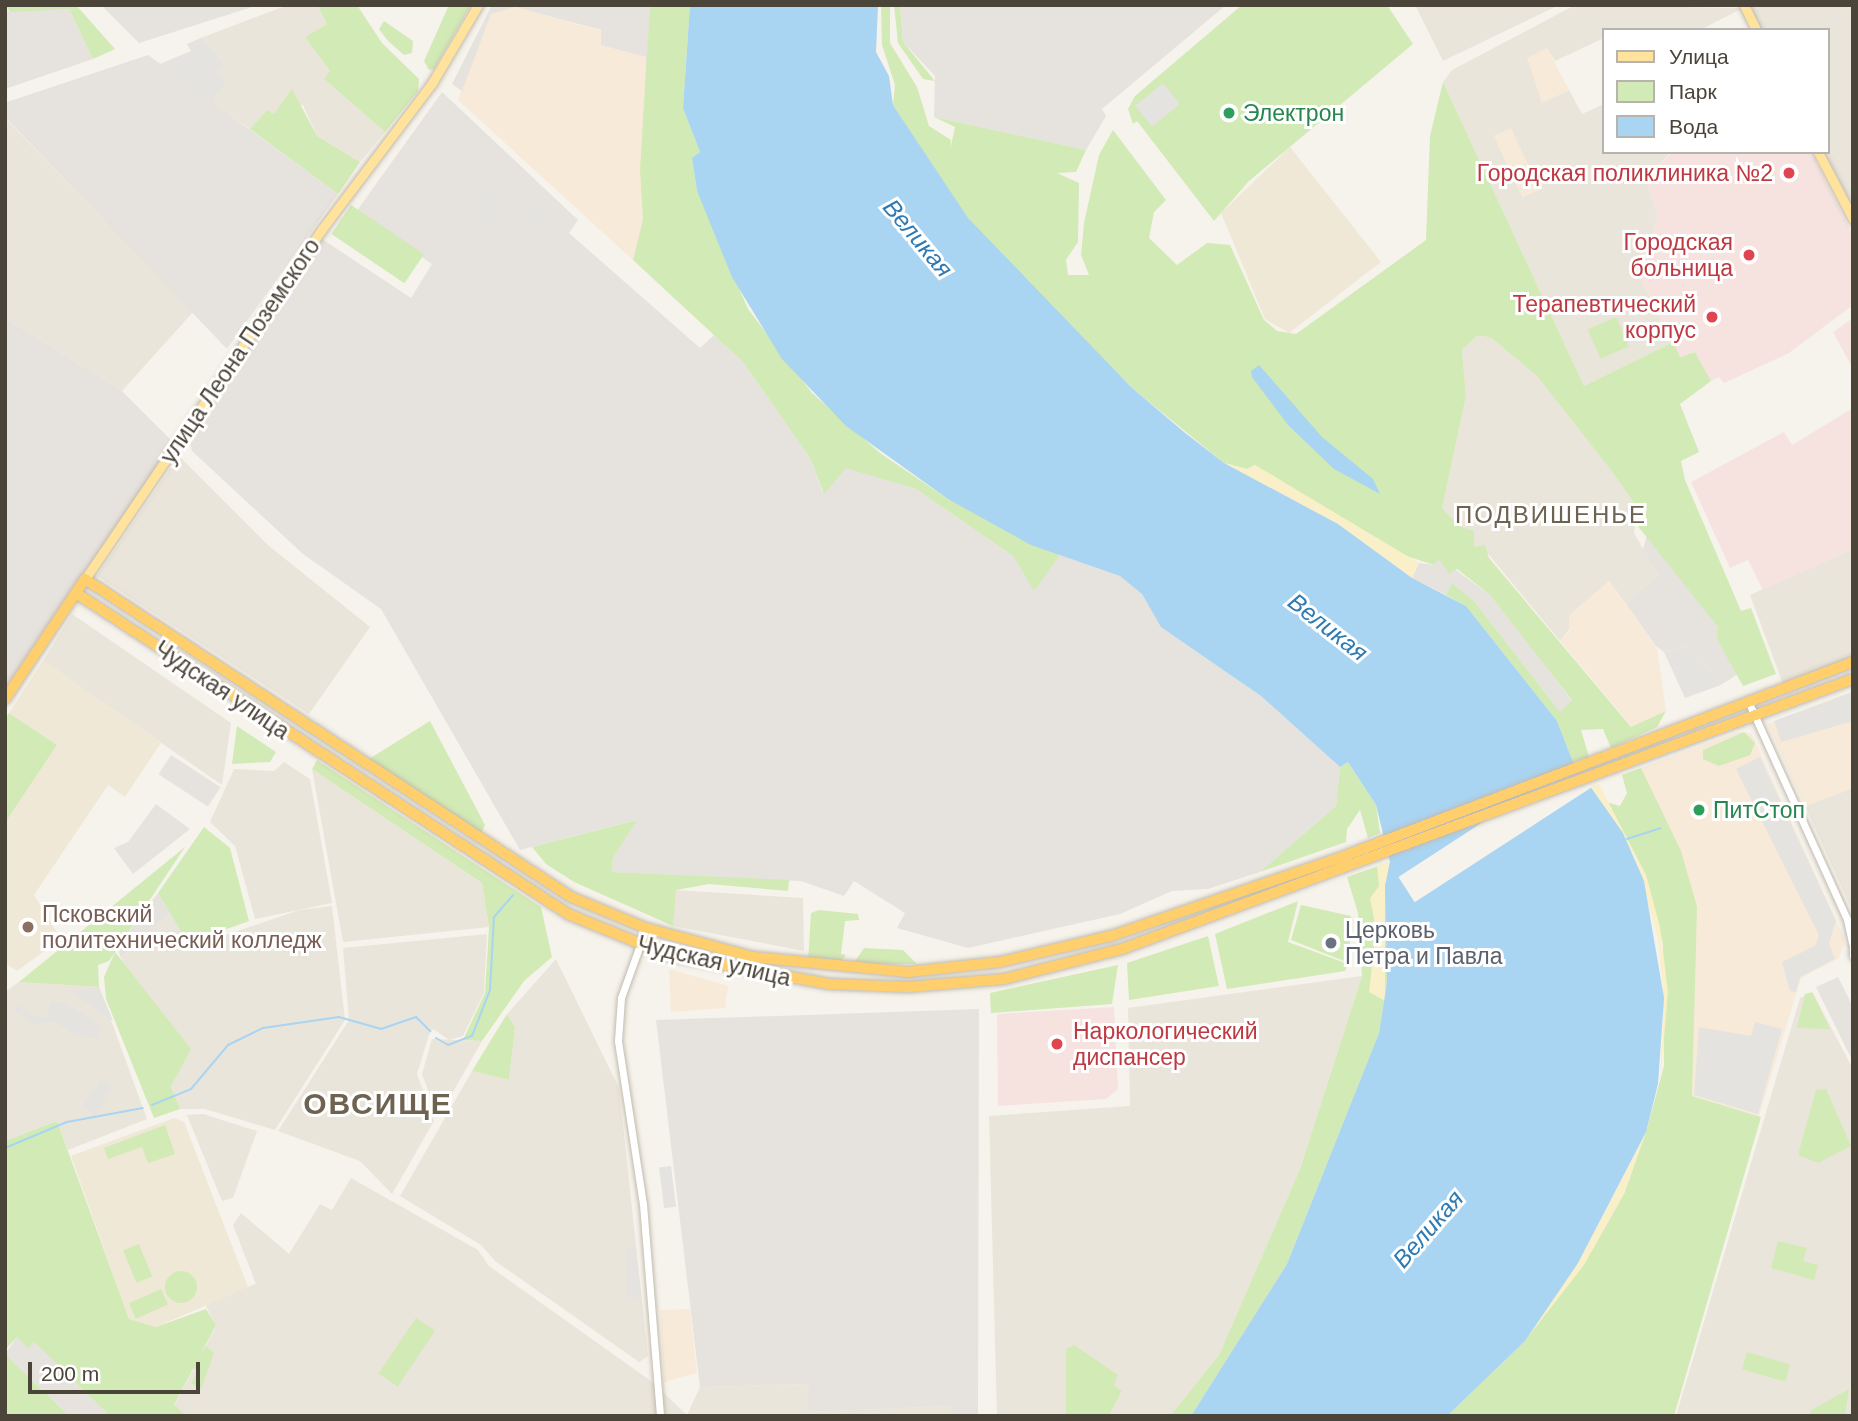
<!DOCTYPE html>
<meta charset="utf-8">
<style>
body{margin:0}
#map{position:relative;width:1858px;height:1421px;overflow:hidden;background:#f6f3ec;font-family:Helvetica,sans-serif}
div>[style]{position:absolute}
.residential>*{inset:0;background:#eae5da}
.commercial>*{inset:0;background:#f7ead8;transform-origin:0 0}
.industrial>*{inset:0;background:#e6e2dd;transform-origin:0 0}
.education>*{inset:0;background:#efe8d6}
.medical>*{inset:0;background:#f6e3e0}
.green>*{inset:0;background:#d2eab5;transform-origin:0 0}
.round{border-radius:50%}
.sand>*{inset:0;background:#f9efc9}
.parking>*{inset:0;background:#e5e3e0;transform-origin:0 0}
.water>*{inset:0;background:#a9d4f2}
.pier>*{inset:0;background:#f6f3ec;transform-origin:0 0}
.stream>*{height:2px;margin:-1px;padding:0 1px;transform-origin:1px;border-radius:1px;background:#a9d4f2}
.roads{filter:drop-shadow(0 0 2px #c2bbae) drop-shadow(0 0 2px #c2bbae)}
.minor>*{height:7px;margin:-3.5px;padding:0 3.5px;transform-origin:3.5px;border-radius:3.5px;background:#fff}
.major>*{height:9px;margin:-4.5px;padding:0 4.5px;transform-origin:4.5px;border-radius:4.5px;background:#ffe39c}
.highway>*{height:10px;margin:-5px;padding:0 5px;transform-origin:5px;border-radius:5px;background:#ffcf6e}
.dots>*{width:19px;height:19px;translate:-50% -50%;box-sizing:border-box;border:4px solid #fff;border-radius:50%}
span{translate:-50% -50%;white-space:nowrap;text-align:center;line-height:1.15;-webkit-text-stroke:6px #fff;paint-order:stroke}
.leisure-label{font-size:23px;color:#27864d}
.left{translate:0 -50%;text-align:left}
.health-label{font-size:23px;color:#be3a42}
.right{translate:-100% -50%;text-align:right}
.street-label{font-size:23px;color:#4b4439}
.education-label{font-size:23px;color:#785e54}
.worship-label{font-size:23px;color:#5b616d}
.water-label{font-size:24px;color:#2e7ab2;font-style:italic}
.neighbourhood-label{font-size:24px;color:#6e6250;letter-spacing:2px}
.district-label{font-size:30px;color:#6e6250;font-weight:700;letter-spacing:2px}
.frame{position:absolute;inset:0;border:7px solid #4b4439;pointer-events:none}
.legend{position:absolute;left:1602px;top:28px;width:228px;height:126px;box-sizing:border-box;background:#fff;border:2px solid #b7b4b0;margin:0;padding:9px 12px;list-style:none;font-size:21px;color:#4b4439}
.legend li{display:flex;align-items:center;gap:14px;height:35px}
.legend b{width:35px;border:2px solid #b7b4b0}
.scale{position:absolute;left:28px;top:1362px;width:172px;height:32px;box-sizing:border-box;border:4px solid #4b4439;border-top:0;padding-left:9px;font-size:21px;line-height:24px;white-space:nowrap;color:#4b4439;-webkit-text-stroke:5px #fff;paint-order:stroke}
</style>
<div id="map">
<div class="residential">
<i style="clip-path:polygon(288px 5px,317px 5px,327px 24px,305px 37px,330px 71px,325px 80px,385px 132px,360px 162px,317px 136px,303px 105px,274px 114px,267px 110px,250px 129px,212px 102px,226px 83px,216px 72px,225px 66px,203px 37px)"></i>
<i style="clip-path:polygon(1415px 5px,1559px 5px,1443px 61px)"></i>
<i style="clip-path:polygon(1575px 5px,1743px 8px,1700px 30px,1604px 30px,1604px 38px,1555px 61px,1547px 48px,1534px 71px,1542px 103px,1569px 90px,1582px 114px,1604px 104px,1604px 152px,1671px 152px,1646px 179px,1658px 216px,1639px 275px,1673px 342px,1584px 386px,1443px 82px,1452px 70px)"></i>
<i style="clip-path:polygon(1746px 5px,1853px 5px,1853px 208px,1823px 152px,1828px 152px,1828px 30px,1758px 30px)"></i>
<i style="clip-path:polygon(5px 102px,7px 120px,193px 312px,122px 391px,5px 318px)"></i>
<i style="clip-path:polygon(1477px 336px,1490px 337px,1537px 376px,1613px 473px,1637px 507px,1634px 533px,1658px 575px,1626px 604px,1609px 581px,1560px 641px,1484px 549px,1474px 547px,1473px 531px,1459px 526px,1442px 508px,1466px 396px,1462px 350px)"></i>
<i style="clip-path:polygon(179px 456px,269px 546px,370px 627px,309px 714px,97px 576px)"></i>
<i style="clip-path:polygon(1853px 549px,1853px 658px,1783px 684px,1750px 595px)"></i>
<i style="clip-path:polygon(72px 614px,231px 723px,222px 785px,43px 661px)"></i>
<i style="clip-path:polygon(284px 762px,310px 779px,332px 903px,255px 919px,235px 846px,210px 822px,234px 769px,274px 771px)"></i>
<i style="clip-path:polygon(312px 769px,482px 883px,489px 927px,343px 942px)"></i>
<i style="clip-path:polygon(1853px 788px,1853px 912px,1805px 806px)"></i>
<i style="clip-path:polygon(675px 890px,803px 898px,804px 951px,673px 926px)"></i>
<i style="clip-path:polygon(332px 906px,345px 1020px,275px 1130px,205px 1109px,180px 1109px,121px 958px,170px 913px,191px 947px,299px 910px)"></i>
<i style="clip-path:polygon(487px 934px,484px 993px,463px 1036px,449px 1040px,433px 1029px,429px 1035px,417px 1074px,434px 1121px,392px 1194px,360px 1161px,278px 1131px,349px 1020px,343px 948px)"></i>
<i style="clip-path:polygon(556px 959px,619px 1088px,648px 1356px,639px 1362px,495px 1261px,481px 1245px,400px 1196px,472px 1071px,509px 1080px,515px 1027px,507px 1014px)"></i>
<i style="clip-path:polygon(1362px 976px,1300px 1169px,1219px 1355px,1175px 1410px,1170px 1416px,1109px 1416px,1122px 1391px,1066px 1350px,1066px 1416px,997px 1416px,989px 1116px,1130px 1106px,1128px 1008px)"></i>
<i style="clip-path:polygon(19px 982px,99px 987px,147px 1119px,68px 1150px,57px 1121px,5px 1141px,5px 992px)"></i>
<i style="clip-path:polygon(1813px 993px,1853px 1069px,1853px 1416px,1676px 1416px,1800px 998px)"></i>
<i style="clip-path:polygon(432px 1039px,482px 1041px,438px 1118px,422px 1074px)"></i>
<i style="clip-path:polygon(203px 1114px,257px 1131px,233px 1198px,222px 1201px,187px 1115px)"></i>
<i style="clip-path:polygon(351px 1178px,478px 1250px,489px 1266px,651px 1381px,687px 1415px,700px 1387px,810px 1384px,809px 1412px,951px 1406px,951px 1416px,187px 1416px,174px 1406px,216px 1326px,204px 1302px,256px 1284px,233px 1225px,241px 1213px,289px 1254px,320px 1204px,332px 1210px)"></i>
</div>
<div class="commercial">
<i style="clip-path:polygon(515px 7px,602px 31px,602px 45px,646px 57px,643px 219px,633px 260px,458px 100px,491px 14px)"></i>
<i style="clip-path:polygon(1547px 48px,1569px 90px,1542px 103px,1527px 58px)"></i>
<i style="left:1511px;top:128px;width:68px;height:19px;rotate:65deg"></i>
<i style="clip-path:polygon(1609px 581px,1657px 648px,1666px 711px,1632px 727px,1560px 641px,1569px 632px,1569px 615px)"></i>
<i style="clip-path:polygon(1853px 691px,1853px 788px,1805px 806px,1768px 724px)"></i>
<i style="clip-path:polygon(1739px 732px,1751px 733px,1845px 940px,1839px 958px,1801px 978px,1759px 1116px,1692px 1096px,1650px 791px,1641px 768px)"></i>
<i style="clip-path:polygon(669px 969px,728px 986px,725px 1008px,671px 1012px)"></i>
<i style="clip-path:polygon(690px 1309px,697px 1373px,664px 1382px,660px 1310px)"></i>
</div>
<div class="industrial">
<i style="clip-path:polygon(101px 5px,258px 5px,139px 43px)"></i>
<i style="clip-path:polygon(492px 5px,650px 5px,645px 102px,646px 57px,601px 45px,601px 30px,515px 7px,491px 14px,462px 91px,452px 84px)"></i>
<i style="clip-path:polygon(900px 5px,1226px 5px,1102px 109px,1106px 116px,1086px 150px,934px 117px,935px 76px,903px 42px)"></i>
<i style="clip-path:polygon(69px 9px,93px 59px,5px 89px,5px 11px)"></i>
<i style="clip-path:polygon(148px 55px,338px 194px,227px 349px,7px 119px,7px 102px)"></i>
<i style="clip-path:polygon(442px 92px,578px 220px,569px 233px,700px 348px,714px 335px,743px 362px,810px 458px,823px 493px,846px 467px,916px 489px,1013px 556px,1034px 590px,1060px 555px,1121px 576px,1142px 594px,1162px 627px,1261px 696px,1340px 767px,1336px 806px,1260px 872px,1208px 889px,1172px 891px,1120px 914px,968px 948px,897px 928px,905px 913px,854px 881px,844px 896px,801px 881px,612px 872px,613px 858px,636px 820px,520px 850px,381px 609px,303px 554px,192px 451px,189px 439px,322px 239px,411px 298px,432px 264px,356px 212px)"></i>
<i style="clip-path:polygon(5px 318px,122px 391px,173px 442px,5px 696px)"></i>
<i style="clip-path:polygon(1648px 532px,1718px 627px,1716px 637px,1738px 674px,1721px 685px,1689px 645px,1664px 652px,1656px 646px,1626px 604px,1658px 575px,1643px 549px)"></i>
<i style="clip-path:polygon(1439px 558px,1489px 594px,1548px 669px,1572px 701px,1560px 712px,1474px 601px,1452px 583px,1446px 595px,1412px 578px,1419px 563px,1434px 565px)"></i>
<i style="left:171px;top:755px;width:59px;height:23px;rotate:33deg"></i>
<i style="clip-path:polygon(156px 804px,190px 829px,133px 874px,114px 848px,128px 842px)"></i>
<i style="clip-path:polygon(158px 893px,170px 913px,121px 958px,117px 947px)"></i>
<i style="clip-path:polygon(1838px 977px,1853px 1007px,1853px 1062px,1816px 987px)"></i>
<i style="clip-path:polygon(979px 1009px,978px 1416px,951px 1416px,951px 1406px,808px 1412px,809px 1384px,700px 1387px,656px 1020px)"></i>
<i style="clip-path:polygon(17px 1337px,34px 1342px,110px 1416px,69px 1416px,5px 1354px)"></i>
</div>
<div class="education">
<i style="clip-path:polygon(1290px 147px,1381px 262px,1289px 333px,1265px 319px,1221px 213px)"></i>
<i style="clip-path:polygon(43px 661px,161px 743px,125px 797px,108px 785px,34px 895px,61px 939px,17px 971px,5px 963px,5px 823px,57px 745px,9px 713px)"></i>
<i style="clip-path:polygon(174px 1118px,184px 1122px,248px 1287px,156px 1327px,129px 1319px,71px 1156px)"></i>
</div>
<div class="medical">
<i style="clip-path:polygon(1672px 152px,1811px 152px,1853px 235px,1853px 305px,1789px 353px,1724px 383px,1719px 377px,1711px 381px,1695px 352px,1679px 357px,1639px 276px,1658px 216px,1646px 179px)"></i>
<i style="clip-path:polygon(1853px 318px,1853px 369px,1833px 332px)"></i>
<i style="clip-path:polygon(1853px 408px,1853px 549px,1763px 590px,1748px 560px,1730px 568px,1691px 482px,1784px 432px,1792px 445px)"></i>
<i style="clip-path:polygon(1114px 1007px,1118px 1089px,1106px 1099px,998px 1106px,997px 1014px)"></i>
</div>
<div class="green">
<i style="clip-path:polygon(5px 5px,76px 5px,115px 49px,93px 59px,69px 9px,10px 12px)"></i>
<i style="clip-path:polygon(317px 5px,357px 5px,382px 43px,419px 79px,418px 91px,385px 132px,324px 79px,330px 71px,305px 37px,327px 24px)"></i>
<i style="clip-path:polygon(449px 5px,471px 5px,434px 69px,429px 70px,424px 61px)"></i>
<i style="clip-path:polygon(650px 5px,690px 5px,683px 108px,700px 152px,692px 158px,697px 191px,748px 309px,812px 393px,880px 453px,948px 499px,1060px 555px,1034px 591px,1013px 556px,916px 489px,846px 468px,824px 494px,810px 458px,743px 362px,633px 260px,643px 219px,640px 170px)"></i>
<i style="clip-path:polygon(881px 5px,890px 5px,890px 43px,917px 87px,929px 126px,951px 140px,950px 150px,955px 127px,934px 117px,1086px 150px,1076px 172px,1057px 173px,1079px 183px,1078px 242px,1066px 260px,1068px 275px,1089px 275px,1081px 255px,1084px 223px,1099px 155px,1113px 130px,1166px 200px,1154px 212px,1149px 238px,1177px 265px,1207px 243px,1230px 245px,1264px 320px,1277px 331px,1296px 334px,1426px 240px,1430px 136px,1443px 82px,1584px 386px,1673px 342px,1680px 357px,1695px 352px,1711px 381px,1680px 404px,1699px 452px,1681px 461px,1685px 480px,1741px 611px,1751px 608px,1776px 674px,1743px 686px,1716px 637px,1718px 627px,1637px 525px,1637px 507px,1613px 473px,1537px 376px,1490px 337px,1477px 336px,1462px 350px,1466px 396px,1442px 508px,1459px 526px,1474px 531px,1474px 547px,1485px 545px,1489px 558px,1631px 727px,1666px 711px,1657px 727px,1611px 748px,1603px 729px,1581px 730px,1589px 757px,1573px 762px,1557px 721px,1466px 606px,1446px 595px,1452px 583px,1474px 601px,1560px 712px,1572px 700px,1489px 594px,1457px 569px,1449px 574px,1439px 559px,1434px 565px,1403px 555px,1255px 465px,1247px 469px,1224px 463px,1131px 387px,1006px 261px,967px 218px,893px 105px,895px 85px,882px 45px)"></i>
<i style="clip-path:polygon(894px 5px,900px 5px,903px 42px,935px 81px,923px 79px,898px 43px)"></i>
<i style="clip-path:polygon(1242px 5px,1387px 5px,1413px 44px,1249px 181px,1214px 221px,1137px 121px,1133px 124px,1128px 109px,1135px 96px)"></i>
<i style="clip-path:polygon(384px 21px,413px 41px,412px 53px,404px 55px,388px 41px,379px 29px)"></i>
<i style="clip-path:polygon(292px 89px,317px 136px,360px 162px,338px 194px,250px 129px,267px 110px,274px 114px)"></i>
<i style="left:351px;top:205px;width:88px;height:35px;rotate:34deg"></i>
<i style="left:1616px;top:317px;width:32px;height:31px;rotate:66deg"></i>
<i style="clip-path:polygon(9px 713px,57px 745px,5px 823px,5px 719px)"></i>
<i style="clip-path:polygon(430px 721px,485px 825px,481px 834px,369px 759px)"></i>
<i style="clip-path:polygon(237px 726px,276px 752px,270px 762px,232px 764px)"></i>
<i style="clip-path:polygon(1744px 732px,1755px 743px,1750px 755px,1719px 766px,1703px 759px,1703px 750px)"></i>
<i style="clip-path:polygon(317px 760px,541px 907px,552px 957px,524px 981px,482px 1041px,463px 1040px,485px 993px,489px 927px,482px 883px,312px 769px)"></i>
<i style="clip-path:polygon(1348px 762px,1376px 805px,1380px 833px,1368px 838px,1360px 810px,1347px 829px,1346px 842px,1260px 872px,1336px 806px,1340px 767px)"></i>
<i style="clip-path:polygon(1641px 768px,1681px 851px,1697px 907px,1692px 1096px,1761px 1117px,1674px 1416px,1447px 1416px,1525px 1341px,1624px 1194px,1646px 1132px,1664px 1066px,1663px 944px,1646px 875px,1606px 802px,1620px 806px,1627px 793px,1622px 775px)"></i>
<i style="clip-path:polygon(637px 820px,613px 858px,612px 872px,789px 880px,788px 891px,709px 884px,676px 890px,673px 926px,574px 882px,546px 864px,532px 847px)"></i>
<i style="clip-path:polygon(204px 827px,230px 848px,249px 921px,188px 943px,158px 893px)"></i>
<i style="clip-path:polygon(185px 847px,109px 961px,98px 965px,99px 987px,19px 982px)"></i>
<i style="clip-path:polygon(1390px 862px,1387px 982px,1379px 1033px,1287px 1264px,1191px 1416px,1170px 1416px,1219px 1355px,1300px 1169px,1362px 976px,1358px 913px,1347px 877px)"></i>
<i style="clip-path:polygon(1298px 901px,1288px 942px,1348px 964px,1345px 971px,1227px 989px,1215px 934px)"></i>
<i style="clip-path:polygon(1301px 905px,1351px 916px,1349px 963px,1291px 940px)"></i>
<i style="clip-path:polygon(819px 910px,858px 914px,859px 920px,845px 921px,841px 954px,846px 955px,840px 963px,808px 961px,811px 913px)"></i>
<i style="clip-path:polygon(1208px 936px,1219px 986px,1129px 1000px,1127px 963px)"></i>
<i style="clip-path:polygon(864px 948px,903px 950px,917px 964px,853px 964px)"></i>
<i style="clip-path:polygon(115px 952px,191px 1049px,171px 1086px,180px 1109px,154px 1118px,106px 999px,104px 977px)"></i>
<i style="clip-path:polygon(1118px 965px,1112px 1004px,991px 1013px,990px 993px)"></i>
<i style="clip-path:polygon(1812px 992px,1830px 1029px,1797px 1028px,1805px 994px)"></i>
<i style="clip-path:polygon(507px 1014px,515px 1027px,509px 1080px,472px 1071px)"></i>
<i style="clip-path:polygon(1826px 1089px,1851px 1146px,1818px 1163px,1798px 1155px,1816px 1090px)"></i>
<i style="clip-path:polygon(57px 1121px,129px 1319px,156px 1327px,206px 1309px,216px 1325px,174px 1405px,187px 1416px,110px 1416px,34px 1342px,28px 1348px,17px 1337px,5px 1350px,5px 1141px)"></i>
<i style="clip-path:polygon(165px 1125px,175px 1154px,148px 1163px,142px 1147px,108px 1159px,104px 1148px)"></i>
<i style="clip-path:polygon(1778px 1241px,1807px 1248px,1803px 1261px,1818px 1265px,1814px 1280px,1771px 1268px)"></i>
<i style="left:139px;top:1244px;width:35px;height:17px;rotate:68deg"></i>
<i class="round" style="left:165px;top:1271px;width:32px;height:32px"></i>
<i style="left:161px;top:1289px;width:17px;height:35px;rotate:66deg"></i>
<i style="left:416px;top:1318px;width:23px;height:67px;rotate:34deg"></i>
<i style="clip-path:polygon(1074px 1345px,1118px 1375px,1114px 1385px,1122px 1391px,1109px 1416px,1066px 1416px,1066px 1349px)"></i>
<i style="clip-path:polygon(206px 1346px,214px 1353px,201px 1389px,191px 1383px,198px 1371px,192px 1367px)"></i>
<i style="left:1747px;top:1352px;width:45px;height:18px;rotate:16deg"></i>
<i style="clip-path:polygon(5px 1354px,69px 1416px,5px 1416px)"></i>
<i style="clip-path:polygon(1849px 1389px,1845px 1416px,1812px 1416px,1810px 1411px)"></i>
</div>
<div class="sand">
<i style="clip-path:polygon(1224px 463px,1247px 469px,1255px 465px,1419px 563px,1412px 578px,1338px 524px)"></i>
<i style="clip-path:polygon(1599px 784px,1646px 875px,1660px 927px,1668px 992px,1660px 1085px,1664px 998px,1658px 940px,1635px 857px,1590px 787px)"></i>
<i style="clip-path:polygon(1390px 862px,1385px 886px,1385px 1001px,1369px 992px,1376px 929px,1370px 898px,1379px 886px,1377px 866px)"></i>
<i style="clip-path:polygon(1646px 1132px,1624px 1194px,1584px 1265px,1525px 1341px,1578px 1263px)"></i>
</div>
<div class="parking">
<i style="clip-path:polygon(203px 37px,225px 66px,217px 72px,226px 83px,212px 102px,160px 64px,191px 51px,187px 44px)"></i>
<i style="left:1163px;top:83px;width:27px;height:36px;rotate:51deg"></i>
<i style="clip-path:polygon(484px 190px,505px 205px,490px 225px,478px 217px,460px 243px,451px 237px)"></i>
<i style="clip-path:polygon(525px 192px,550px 214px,537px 226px,514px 207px)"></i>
<i style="clip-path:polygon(1689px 645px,1721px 685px,1685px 698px,1664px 652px)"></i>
<i style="clip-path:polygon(1853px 692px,1853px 721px,1781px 742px,1774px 721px)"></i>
<i style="clip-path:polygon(1760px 757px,1836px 921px,1829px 943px,1835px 959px,1800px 977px,1796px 992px,1790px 991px,1782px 962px,1815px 946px,1819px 935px,1736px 769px)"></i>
<i style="clip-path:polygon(99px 987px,113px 1021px,70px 991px)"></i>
<i style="clip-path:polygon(51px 1002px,65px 1003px,101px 1025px,97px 1038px,77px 1036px,56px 1022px,34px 1024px,14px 1011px,18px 1005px,38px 1018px,47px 1016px)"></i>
<i style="clip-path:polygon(1755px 1022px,1782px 1029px,1758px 1114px,1694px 1095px,1699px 1027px,1751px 1036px)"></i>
<i style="clip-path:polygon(101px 1079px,112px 1087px,96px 1116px,83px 1106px)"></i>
<i style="left:671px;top:1166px;width:41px;height:12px;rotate:83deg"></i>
<i style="clip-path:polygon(626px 1247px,636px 1248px,641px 1297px,627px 1297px)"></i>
</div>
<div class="water">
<i style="clip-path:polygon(690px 5px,878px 5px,876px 52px,889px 76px,893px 105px,968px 218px,1131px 387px,1184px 432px,1224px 463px,1338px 524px,1412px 578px,1466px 606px,1557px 721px,1573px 762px,1623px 833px,1644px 881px,1664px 998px,1658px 1084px,1646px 1132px,1578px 1263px,1525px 1341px,1447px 1416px,1191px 1416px,1287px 1264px,1379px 1033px,1387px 982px,1385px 886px,1390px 862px,1376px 805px,1348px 762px,1340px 767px,1261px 696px,1161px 627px,1142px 594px,1120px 576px,1031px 545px,948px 499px,846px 426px,782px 359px,732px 277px,697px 191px,692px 158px,700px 152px,683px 108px)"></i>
<i style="clip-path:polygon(1259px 365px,1322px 437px,1373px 479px,1380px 494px,1334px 469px,1288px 425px,1252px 377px,1251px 371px)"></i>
</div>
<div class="pier">
<i style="left:1577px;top:761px;width:30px;height:213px;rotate:57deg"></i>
</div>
<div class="stream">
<i style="left:1627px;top:839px;width:35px;rotate:-18deg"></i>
<i style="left:436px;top:1038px;width:14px;rotate:30deg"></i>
<i style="left:448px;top:1045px;width:26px;rotate:-21deg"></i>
<i style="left:472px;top:1036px;width:49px;rotate:-68.6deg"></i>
<i style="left:490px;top:990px;width:73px;rotate:-86.9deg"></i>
<i style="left:494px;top:917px;width:29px;rotate:-49deg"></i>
<i style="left:152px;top:1105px;width:42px;rotate:-22.3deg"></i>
<i style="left:191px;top:1089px;width:57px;rotate:-49.9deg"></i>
<i style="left:228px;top:1045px;width:39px;rotate:-26deg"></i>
<i style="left:263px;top:1028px;width:77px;rotate:-8.2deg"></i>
<i style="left:339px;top:1017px;width:44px;rotate:15.9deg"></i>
<i style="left:381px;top:1029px;width:37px;rotate:-19deg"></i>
<i style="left:416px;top:1017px;width:20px;rotate:45deg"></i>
<i style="left:5px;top:1148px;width:67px;rotate:-22.8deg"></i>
<i style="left:67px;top:1122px;width:77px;rotate:-10.4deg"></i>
</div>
<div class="roads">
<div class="minor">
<i style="left:1748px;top:701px;width:239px;rotate:65.6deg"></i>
<i style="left:1847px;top:919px;width:25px;rotate:78deg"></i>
<i style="left:646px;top:928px;width:74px;rotate:109.7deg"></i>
<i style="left:621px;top:998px;width:43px;rotate:94deg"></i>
<i style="left:618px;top:1041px;width:165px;rotate:81.3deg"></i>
<i style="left:643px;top:1204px;width:213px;rotate:85.4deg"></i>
<i style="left:1853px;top:942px;width:14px;rotate:90deg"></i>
</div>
<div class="major">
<i style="left:1744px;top:5px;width:28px;rotate:64deg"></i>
<i style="left:1818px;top:152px;width:76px;rotate:62.4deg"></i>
<i style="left:85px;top:579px;width:423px;rotate:-55.9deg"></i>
<i style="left:322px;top:229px;width:183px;rotate:-53deg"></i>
<i style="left:432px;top:83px;width:91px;rotate:-59.5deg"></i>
</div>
<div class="highway">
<i style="left:76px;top:593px;width:587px;rotate:33.12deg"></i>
<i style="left:568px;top:914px;width:108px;rotate:22.3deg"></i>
<i style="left:668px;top:955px;width:164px;rotate:10.2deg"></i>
<i style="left:829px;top:984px;width:79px;rotate:2.2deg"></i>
<i style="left:908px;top:987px;width:96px;rotate:-4.8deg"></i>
<i style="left:1004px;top:979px;width:122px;rotate:-14.3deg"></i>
<i style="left:1122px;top:949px;width:779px;rotate:-20.27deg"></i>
<i style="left:5px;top:699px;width:144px;rotate:-56.3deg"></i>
<i style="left:85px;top:579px;width:581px;rotate:33.2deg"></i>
<i style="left:571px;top:897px;width:81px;rotate:22.5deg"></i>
<i style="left:646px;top:928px;width:111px;rotate:15.2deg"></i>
<i style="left:753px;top:957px;width:156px;rotate:5.5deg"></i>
<i style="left:908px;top:972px;width:93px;rotate:-6.2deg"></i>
<i style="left:1000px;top:962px;width:114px;rotate:-13.2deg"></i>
<i style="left:1111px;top:936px;width:250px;rotate:-18.9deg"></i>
<i style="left:1347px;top:855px;width:542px;rotate:-20.88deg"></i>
</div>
</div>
<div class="dots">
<i style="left:1229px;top:113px;background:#2e9e5b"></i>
<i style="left:1789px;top:173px;background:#e0444e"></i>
<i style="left:1749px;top:255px;background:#e0444e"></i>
<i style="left:1712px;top:317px;background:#e0444e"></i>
<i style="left:1699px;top:810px;background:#2e9e5b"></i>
<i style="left:28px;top:927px;background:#8d6e63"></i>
<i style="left:1331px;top:943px;background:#6b7280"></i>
<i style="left:1057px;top:1044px;background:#e0444e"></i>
</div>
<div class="leisure-label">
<span class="left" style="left:1243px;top:113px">Электрон</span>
<span class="left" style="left:1713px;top:810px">ПитСтоп</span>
</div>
<div class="health-label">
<span class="right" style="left:1773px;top:173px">Городская поликлиника №2</span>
<span class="right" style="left:1733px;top:255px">Городская<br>больница</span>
<span class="right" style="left:1696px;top:317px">Терапевтический<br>корпус</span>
<span class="left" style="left:1073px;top:1044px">Наркологический<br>диспансер</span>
</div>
<div class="street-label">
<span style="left:240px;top:351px;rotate:-56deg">улица Леона Поземского</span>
<span style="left:222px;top:690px;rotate:34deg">Чудская улица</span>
<span style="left:714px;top:961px;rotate:13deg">Чудская улица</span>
</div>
<div class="education-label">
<span class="left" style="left:42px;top:927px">Псковский<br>политехнический колледж</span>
</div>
<div class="worship-label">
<span class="left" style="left:1345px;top:943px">Церковь<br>Петра и Павла</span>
</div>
<div class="water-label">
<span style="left:918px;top:238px;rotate:50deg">Великая</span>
<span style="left:1328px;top:627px;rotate:38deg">Великая</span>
<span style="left:1428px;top:1229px;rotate:-49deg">Великая</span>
</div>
<div class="neighbourhood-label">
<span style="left:1551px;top:515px">ПОДВИШЕНЬЕ</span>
</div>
<div class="district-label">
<span style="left:378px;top:1104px">ОВСИЩЕ</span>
</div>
<div class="frame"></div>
<ul class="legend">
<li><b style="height:9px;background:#ffe39c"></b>Улица</li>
<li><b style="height:19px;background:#d2eab5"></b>Парк</li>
<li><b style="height:19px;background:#a9d4f2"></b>Вода</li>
</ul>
<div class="scale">200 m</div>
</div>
